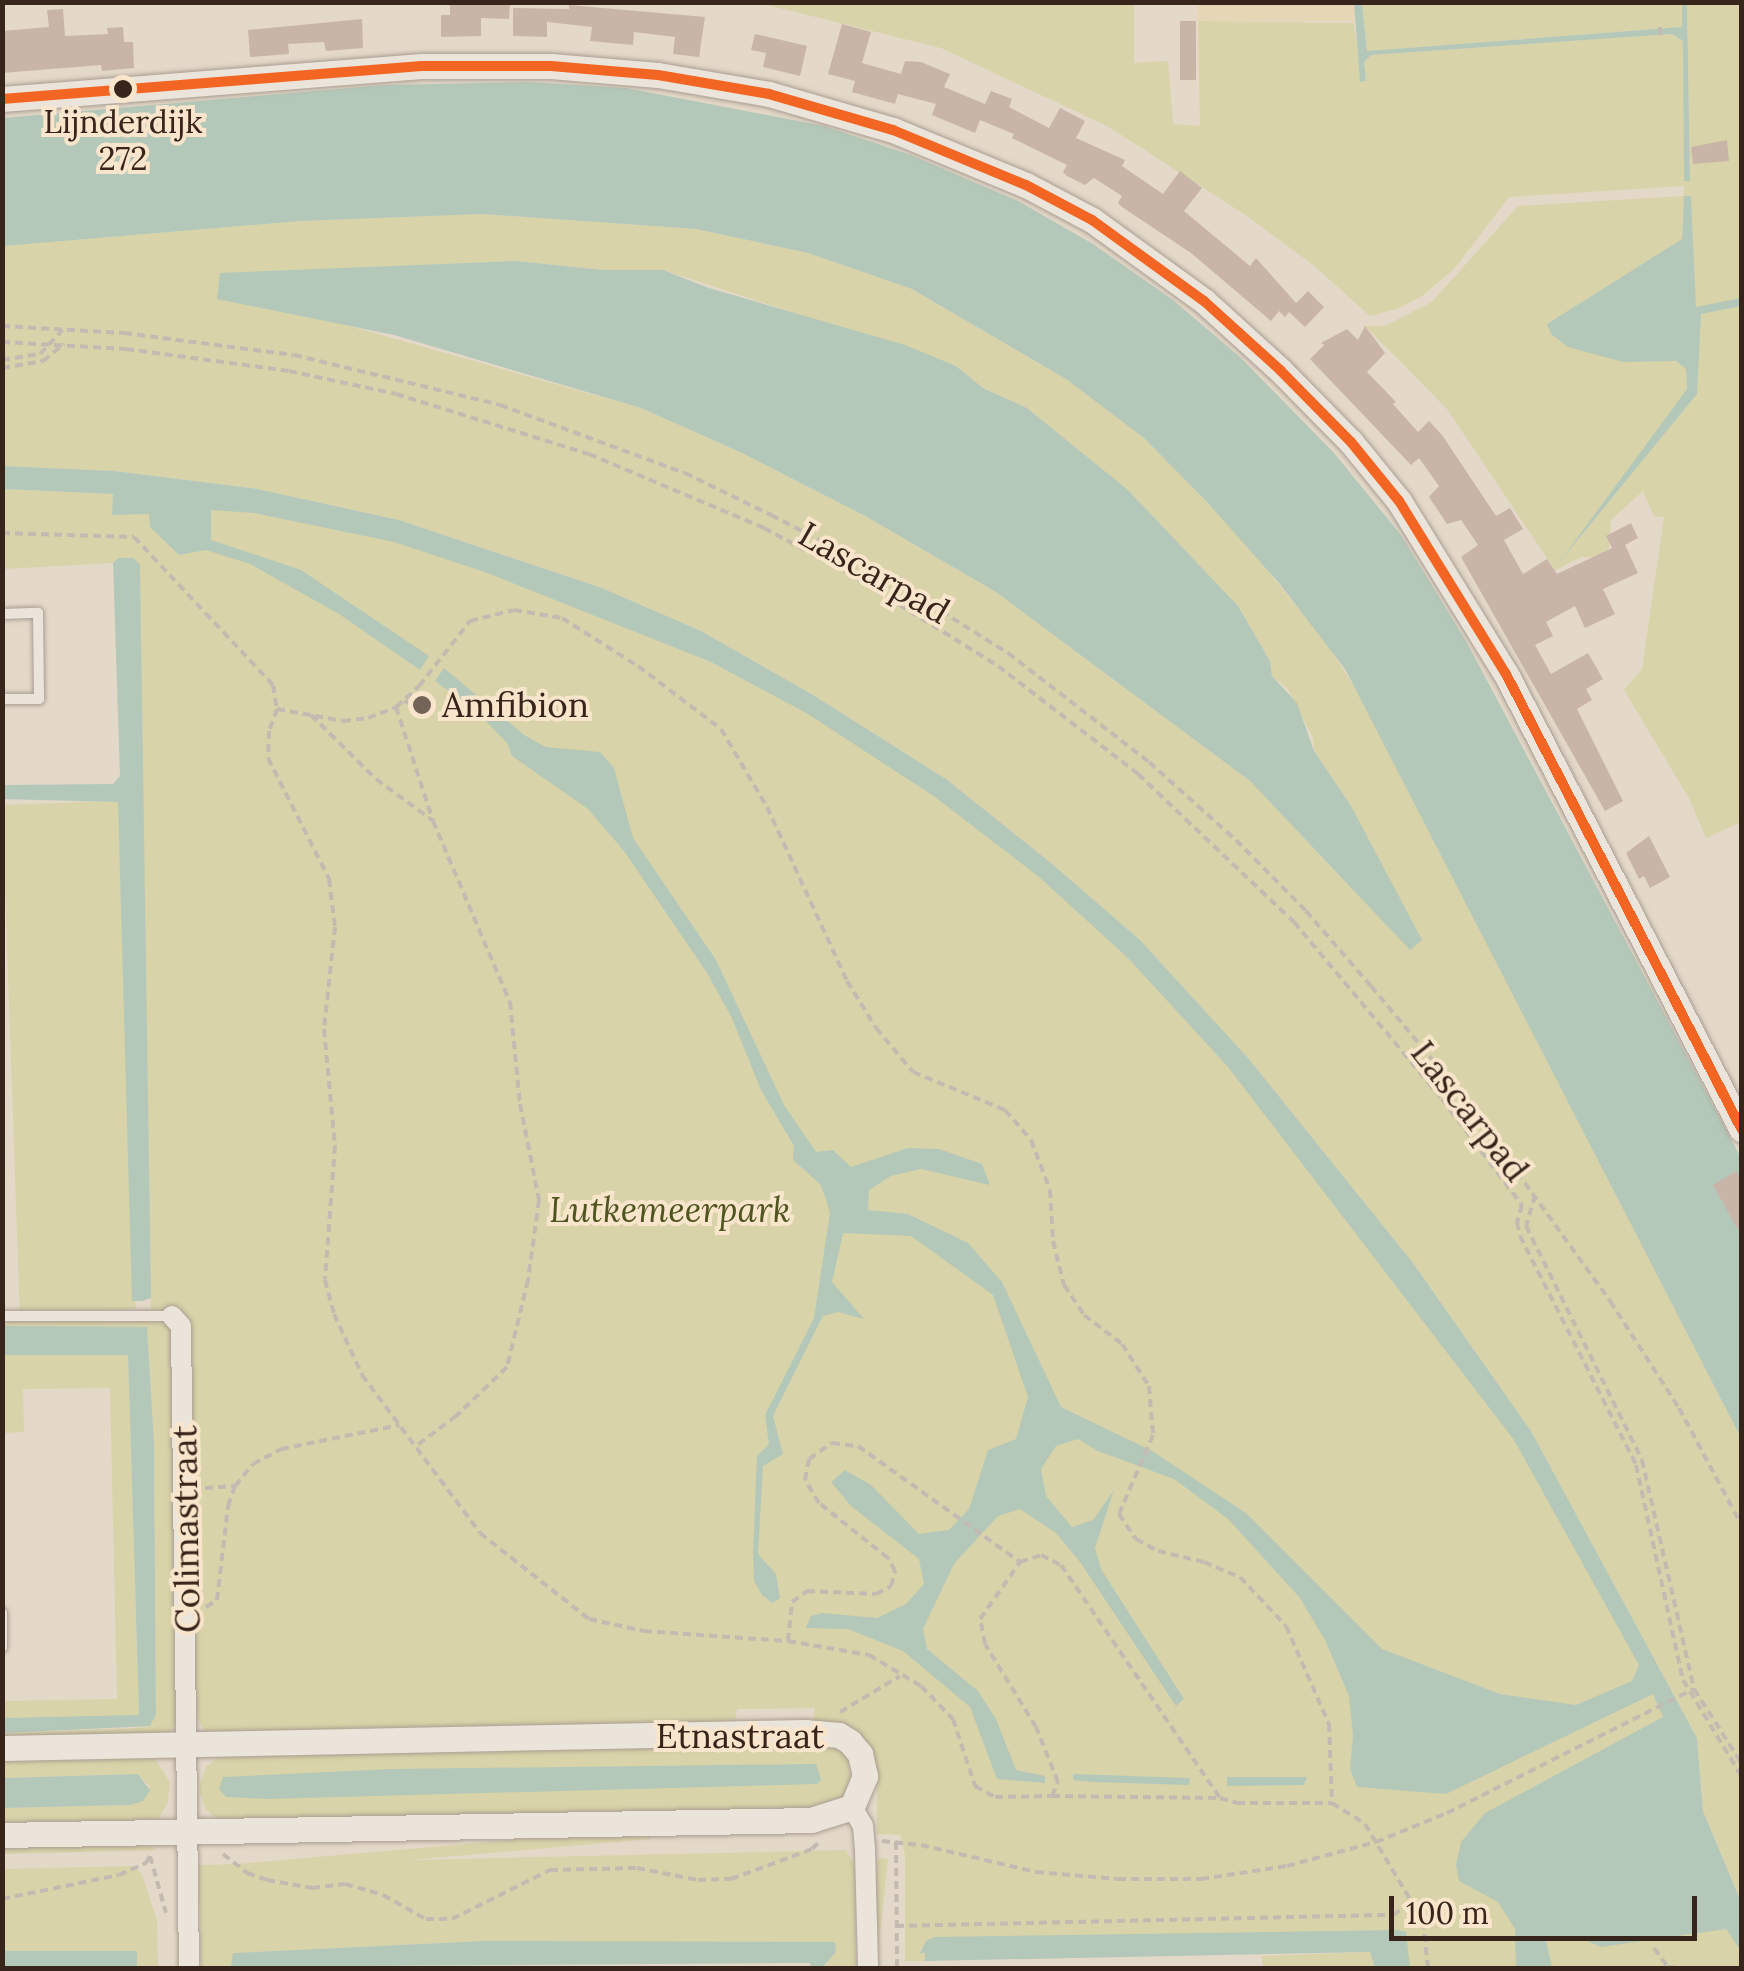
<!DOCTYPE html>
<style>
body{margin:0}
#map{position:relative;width:1744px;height:1971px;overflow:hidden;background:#e4d8c8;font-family:Lora,serif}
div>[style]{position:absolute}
.farmland>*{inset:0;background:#e6d6b6;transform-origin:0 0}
.green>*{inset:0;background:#d8d3a8;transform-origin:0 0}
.water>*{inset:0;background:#b4c8b9;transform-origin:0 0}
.building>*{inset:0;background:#c8b5a8;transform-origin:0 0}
.path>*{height:4px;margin-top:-2px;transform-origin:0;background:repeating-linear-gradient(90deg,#c3bab1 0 8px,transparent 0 13px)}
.roads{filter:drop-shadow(0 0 2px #a99d92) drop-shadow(0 0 2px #a99d92)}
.service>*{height:10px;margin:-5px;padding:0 5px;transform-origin:5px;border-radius:5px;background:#ebe4da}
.minor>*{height:20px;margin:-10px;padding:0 10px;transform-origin:10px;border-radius:10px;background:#ebe4da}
.tertiary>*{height:25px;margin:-12.5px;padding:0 12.5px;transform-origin:12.5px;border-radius:12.5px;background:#ebe4da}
.bus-1>*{height:10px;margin:-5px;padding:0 5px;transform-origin:5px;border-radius:5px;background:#f26522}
.dots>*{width:28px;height:28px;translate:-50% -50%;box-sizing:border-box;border:5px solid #f8e5cb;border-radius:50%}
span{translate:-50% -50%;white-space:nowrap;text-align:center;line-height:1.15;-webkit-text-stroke:8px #f8e5cb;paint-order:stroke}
.bus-label{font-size:32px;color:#37241a}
.street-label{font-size:35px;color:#37241a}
.poi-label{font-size:35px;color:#37241a}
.left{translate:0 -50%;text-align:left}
.park-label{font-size:35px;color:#4e551f;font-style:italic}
.frame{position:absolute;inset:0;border:5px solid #37241a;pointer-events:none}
.scale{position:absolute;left:1389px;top:1896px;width:308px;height:45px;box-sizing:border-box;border:5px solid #37241a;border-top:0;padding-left:12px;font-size:30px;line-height:35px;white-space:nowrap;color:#37241a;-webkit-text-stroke:8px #f8e5cb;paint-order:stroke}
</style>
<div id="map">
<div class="farmland">
<i style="left:1197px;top:3px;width:157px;height:18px"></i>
</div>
<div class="green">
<i style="clip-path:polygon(evenodd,759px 3px,1134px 3px,1134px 63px,1168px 61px,1173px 124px,1200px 126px,1198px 21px,1354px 23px,1361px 82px,1366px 81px,1364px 62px,1371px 55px,1672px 34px,1683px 41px,1685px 181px,1690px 180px,1687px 3px,1741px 3px,1741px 298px,1715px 305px,1741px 302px,1741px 822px,1706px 838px,1690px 800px,1624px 690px,1642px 669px,1664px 517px,1654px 516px,1643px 491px,1611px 520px,1609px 549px,1598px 557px,1581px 557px,1555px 570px,1447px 409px,1365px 326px,1385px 326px,1432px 302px,1518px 206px,1683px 196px,1684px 186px,1509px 197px,1454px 269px,1422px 296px,1399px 308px,1370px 316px,1312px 264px,1247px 216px,1109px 127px,941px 48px,759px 3px,1684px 197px,1691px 197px,1697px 394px,1559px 563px,1687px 390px,1686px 369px,1676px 361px,1660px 360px,1548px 324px,1682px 239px,1684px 197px)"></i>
<i style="clip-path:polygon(1362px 3px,1682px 3px,1683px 27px,1367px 51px)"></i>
<i style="clip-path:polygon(evenodd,482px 214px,696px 229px,808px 253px,912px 289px,1066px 379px,1145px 438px,1239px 535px,1327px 644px,1366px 705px,1741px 1438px,1741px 1902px,1703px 1811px,1697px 1738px,1531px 1431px,1413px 1263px,1248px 1058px,1140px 940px,1051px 863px,946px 779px,813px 695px,701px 631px,602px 588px,399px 520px,257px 489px,114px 471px,3px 466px,3px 246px,301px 221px,482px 214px,516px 261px,603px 270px,663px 270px,956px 366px,983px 388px,1027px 408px,1128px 490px,1238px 606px,1270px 661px,1272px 676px,1288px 689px,1313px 738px,1314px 751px,1350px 804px,1370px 849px,1333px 869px,1250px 781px,996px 592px,867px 517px,740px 452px,641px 408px,317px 317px,220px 274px,516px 261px)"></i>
<i style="clip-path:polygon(3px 489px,114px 494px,113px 515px,137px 514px,137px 496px,234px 497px,406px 535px,729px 658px,928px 782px,1058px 887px,1163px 982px,1256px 1087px,1535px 1458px,1679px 1726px,1692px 1800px,1715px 1873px,1741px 1924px,1741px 1968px,1397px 1968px,1397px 1949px,1383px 1935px,934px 1946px,932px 1938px,920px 1950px,926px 1953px,925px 1961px,905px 1961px,905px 1855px,900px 1835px,877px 1834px,877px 1771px,870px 1748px,843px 1727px,813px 1722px,815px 1708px,737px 1709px,734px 1727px,218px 1739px,206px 1735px,194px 1711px,184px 1711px,172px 1731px,151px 1741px,3px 1744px,3px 1733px,137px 1728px,150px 1726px,156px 1715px,154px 1442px,147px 1327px,3px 1326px,3px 1321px,159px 1318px,168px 1323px,176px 1339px,182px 1529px,190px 1538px,187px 1322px,179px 1312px,151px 1310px,133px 787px,136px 560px,119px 558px,113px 563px,3px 569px)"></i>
<i style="left:118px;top:801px;width:508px;height:116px;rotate:88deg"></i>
<i style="clip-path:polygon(2px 1355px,128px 1355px,139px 1716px,3px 1718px,3px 1701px,117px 1699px,110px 1388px,23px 1389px,24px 1432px,3px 1433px)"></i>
<i style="clip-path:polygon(812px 1738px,841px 1747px,847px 1755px,852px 1788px,837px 1807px,220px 1822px,206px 1809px,199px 1790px,206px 1767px,224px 1753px)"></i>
<i style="clip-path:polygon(152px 1755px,170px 1782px,168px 1802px,159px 1818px,142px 1826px,3px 1830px,2px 1808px,130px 1805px,150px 1787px,138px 1774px,3px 1778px,3px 1758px)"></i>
<i style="left:649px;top:1828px;width:11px;height:422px;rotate:85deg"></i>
<i style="clip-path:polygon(137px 1839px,156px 1850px,3px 1854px,2px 1842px)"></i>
<i style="clip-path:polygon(846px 1850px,855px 1865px,856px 1968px,822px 1968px,829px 1962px,483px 1941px,233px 1953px,233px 1968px,201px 1966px,199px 1865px)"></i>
<i style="left:878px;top:1858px;width:10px;height:110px;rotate:6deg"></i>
<i style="clip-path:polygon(133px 1866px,142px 1874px,157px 1921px,158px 1968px,136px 1968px,136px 1951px,3px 1951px,2px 1869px)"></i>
<i style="clip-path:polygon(1370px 1952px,1375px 1968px,1263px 1968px,1262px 1956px)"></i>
</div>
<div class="water">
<i style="clip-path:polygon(1354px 3px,1362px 3px,1367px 51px,1682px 27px,1682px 3px,1687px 3px,1690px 181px,1684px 181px,1683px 41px,1672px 34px,1371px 55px,1364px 62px,1366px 81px,1360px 82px)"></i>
<i style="clip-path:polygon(528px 82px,626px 88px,824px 126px,911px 155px,1018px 201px,1093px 244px,1173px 300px,1241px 358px,1334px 453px,1401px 535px,1466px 641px,1741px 1158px,1741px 1438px,1345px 669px,1279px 583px,1207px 502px,1144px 438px,1066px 379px,912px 289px,808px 253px,696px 229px,482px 214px,301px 221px,3px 246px,3px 118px,384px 85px)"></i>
<i style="clip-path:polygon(1684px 196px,1691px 196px,1696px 307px,1741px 298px,1741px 306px,1701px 314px,1697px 394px,1558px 564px,1687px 389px,1686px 369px,1676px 361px,1623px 362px,1568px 347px,1551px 334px,1547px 324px,1682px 239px)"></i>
<i style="clip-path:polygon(516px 261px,603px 270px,663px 270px,709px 288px,905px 345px,956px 366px,983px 388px,1027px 408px,1128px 490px,1238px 606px,1270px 661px,1272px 676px,1297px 703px,1314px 751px,1350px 804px,1422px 940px,1410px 950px,1250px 781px,996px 592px,867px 517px,740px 452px,641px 408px,394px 335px,217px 299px,220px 273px)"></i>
<i style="clip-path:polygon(3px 466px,114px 471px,257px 489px,399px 520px,602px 588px,701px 631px,813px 695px,946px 779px,1051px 863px,1140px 940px,1248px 1058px,1413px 1263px,1531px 1431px,1697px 1738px,1703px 1811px,1741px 1902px,1741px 1951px,1726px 1929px,1601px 1947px,1578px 1937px,1545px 1936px,1552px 1968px,1516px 1968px,1515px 1929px,1498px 1902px,1459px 1881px,1456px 1865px,1461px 1842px,1485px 1813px,1663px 1717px,1653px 1694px,1446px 1794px,1357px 1787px,1350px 1769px,1353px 1735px,1349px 1696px,1325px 1640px,1300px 1598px,1228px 1519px,1174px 1479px,1098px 1451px,1078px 1439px,1056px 1446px,1041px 1469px,1046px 1496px,1072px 1527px,1093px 1520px,1114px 1490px,1095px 1548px,1101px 1569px,1184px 1699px,1176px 1706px,1080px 1562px,1056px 1533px,1020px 1509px,998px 1516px,954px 1564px,923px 1629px,927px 1649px,978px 1691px,996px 1719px,1016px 1770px,1045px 1776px,1045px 1783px,997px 1779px,970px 1707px,903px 1651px,848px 1629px,806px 1628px,811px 1616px,822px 1613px,877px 1618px,906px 1604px,924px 1584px,919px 1559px,851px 1506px,831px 1482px,845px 1470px,871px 1485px,919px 1534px,949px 1530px,969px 1509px,988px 1450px,1016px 1439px,1028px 1397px,993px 1295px,911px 1236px,843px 1233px,832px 1282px,864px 1319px,838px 1312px,823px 1316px,773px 1416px,783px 1454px,763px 1466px,758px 1554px,776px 1574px,780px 1598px,772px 1603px,762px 1595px,754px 1581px,753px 1552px,757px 1456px,769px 1444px,765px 1415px,814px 1318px,830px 1213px,826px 1199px,820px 1184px,793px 1160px,794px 1146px,761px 1090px,731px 1016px,707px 973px,624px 851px,588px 809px,512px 756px,507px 743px,474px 709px,435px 681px,444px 668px,524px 735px,546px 747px,600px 752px,614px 768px,633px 838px,716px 960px,784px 1105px,816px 1152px,833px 1150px,851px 1167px,908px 1148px,939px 1149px,982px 1164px,990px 1185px,921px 1169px,891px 1176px,869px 1190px,868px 1210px,908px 1214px,968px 1243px,1002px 1282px,1061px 1407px,1152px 1451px,1246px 1513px,1382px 1649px,1500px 1694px,1576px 1705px,1632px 1681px,1639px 1665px,1514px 1440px,1228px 1067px,1128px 958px,1039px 877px,935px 797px,808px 714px,711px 662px,485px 572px,394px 542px,254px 513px,211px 510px,211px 540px,301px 570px,429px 656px,420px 670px,339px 614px,250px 564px,206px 550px,179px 555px,150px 527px,149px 514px,112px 515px,113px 494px,3px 489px)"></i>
<i style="clip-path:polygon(118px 558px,134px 558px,140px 565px,151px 1298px,143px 1301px,132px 1301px,118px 802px,2px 799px,3px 785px,113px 784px,120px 776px,113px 563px)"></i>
<i style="clip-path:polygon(3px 1326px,147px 1327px,154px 1442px,156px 1715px,150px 1726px,3px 1733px,3px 1718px,139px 1715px,128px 1355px,3px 1355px)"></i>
<i style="clip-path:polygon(816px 1764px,821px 1780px,817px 1784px,267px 1799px,226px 1797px,219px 1789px,223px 1777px,392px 1769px)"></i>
<i style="clip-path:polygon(138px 1774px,150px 1790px,143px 1801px,130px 1805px,3px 1808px,3px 1778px)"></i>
<i style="clip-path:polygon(1073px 1774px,1190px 1778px,1189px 1785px,1092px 1782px,1073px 1780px)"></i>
<i style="clip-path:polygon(1227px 1777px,1307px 1777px,1304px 1785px,1227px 1786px)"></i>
<i style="clip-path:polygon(1399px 1930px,1406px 1932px,1410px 1968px,1375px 1968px,1370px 1952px,925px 1961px,925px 1953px,920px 1953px,926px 1941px,934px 1937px)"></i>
<i style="clip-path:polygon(483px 1941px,835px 1942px,836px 1952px,822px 1968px,811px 1968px,810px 1963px,231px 1967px,233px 1953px)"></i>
<i style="left:3px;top:1951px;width:134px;height:17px"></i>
</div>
<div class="building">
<i style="clip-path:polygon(510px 2px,509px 19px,481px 18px,481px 36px,441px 37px,441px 15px,450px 15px,450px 3px)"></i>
<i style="clip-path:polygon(569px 5px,705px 17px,699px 57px,673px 54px,675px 37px,634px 32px,633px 45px,590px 41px,592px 27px,547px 22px,547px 37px,513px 36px,513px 8px,569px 9px)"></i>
<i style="clip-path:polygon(63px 9px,65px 36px,108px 34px,107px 28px,123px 27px,124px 42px,133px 42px,134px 68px,102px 71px,101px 65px,2px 73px,2px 31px,49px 27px,47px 10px)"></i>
<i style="clip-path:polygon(362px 19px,363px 48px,326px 51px,324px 42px,288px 44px,289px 54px,250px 57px,248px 30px)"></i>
<i style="left:1180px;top:21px;width:16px;height:59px"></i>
<i style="clip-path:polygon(842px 24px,871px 32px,862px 63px,901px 74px,905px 61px,921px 62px,950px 74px,944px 87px,985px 104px,991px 91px,1012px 99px,1009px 107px,1049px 128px,1060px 108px,1085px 121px,1076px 138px,1125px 160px,1122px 166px,1163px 194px,1180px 171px,1202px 188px,1184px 211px,1250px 266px,1256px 258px,1296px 303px,1308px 291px,1324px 307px,1305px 327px,1289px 312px,1285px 317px,1279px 311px,1271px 321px,1191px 253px,1122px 207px,1118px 203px,1122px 196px,1094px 178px,1085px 185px,1067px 176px,1063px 172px,1067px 165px,1012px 138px,1014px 134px,980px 120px,975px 133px,932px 115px,936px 104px,898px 94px,895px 104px,852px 92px,855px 81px,828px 74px)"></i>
<i style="clip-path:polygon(755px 34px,807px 46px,800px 76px,763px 67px,766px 53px,751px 50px)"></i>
<i style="clip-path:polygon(1727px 140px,1729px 161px,1693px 164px,1691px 147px)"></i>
<i style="clip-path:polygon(1365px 326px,1385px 353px,1367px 372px,1396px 402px,1393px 404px,1418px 432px,1429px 421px,1442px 435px,1496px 516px,1510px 508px,1523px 529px,1504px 540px,1523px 574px,1547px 559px,1557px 574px,1612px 548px,1606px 536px,1631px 523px,1638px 538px,1625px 545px,1638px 573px,1603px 589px,1615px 614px,1585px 628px,1575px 606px,1546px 622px,1553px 636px,1535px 645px,1551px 674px,1588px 653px,1603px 679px,1586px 689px,1592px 700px,1577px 709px,1623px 801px,1605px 811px,1461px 557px,1478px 545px,1461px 520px,1447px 524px,1429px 497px,1439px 486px,1419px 458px,1411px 465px,1310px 359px,1324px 345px,1321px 343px,1347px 329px,1358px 340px)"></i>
<i style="clip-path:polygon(1649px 836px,1670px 877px,1650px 888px,1644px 876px,1639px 879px,1626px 853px)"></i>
<i style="clip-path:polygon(1736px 1171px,1742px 1181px,1742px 1237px,1713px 1185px)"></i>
</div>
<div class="path">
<i style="left:1660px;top:27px;width:10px;rotate:90deg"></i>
<i style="left:2px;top:326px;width:122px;rotate:3.3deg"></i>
<i style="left:124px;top:333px;width:171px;rotate:7.4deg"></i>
<i style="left:294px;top:355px;width:212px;rotate:13.6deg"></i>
<i style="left:500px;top:405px;width:197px;rotate:20.2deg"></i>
<i style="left:685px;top:473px;width:96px;rotate:26deg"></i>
<i style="left:771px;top:515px;width:105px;rotate:27.3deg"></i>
<i style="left:864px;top:563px;width:170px;rotate:32deg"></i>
<i style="left:1008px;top:653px;width:178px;rotate:37.7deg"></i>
<i style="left:1149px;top:762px;width:117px;rotate:41.9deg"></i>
<i style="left:1236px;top:840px;width:100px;rotate:45.4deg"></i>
<i style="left:1306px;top:911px;width:99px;rotate:49.1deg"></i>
<i style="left:1371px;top:986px;width:133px;rotate:50.2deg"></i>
<i style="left:1456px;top:1088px;width:263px;rotate:54.1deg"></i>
<i style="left:1610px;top:1301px;width:127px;rotate:57.2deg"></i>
<i style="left:1679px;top:1408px;width:134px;rotate:61.9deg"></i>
<i style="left:2px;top:342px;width:124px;rotate:3.2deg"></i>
<i style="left:126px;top:349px;width:164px;rotate:7.7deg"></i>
<i style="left:289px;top:371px;width:109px;rotate:12.1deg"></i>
<i style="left:396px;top:394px;width:202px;rotate:17.3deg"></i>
<i style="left:589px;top:454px;width:190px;rotate:22.9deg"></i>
<i style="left:764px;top:528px;width:103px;rotate:28.3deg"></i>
<i style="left:855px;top:577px;width:168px;rotate:31.9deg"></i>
<i style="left:998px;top:666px;width:177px;rotate:37.6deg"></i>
<i style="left:1138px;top:774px;width:215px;rotate:43.5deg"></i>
<i style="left:1294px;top:922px;width:231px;rotate:50.1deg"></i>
<i style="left:1442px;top:1099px;width:133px;rotate:53deg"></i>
<i style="left:1522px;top:1205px;width:18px;rotate:106deg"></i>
<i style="left:1517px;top:1222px;width:14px;rotate:78deg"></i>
<i style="left:1520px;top:1236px;width:257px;rotate:63.1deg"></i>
<i style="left:1636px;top:1465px;width:220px;rotate:77.7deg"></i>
<i style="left:1683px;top:1680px;width:114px;rotate:58.7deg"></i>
<i style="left:2px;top:360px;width:38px;rotate:-9deg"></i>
<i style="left:40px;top:354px;width:33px;rotate:-47deg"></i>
<i style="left:2px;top:368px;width:42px;rotate:-9.7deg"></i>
<i style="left:43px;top:361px;width:27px;rotate:-39deg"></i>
<i style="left:2px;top:533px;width:132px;rotate:1.7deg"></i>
<i style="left:134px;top:537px;width:203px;rotate:46.8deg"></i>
<i style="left:273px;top:685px;width:24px;rotate:81deg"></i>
<i style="left:277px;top:709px;width:23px;rotate:110deg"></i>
<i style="left:269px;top:731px;width:27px;rotate:92deg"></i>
<i style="left:268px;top:758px;width:136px;rotate:63.2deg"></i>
<i style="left:329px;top:879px;width:48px;rotate:82.9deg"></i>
<i style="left:335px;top:927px;width:103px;rotate:96.2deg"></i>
<i style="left:324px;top:1029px;width:118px;rotate:84.6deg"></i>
<i style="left:335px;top:1146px;width:134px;rotate:94.3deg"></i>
<i style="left:325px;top:1280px;width:35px;rotate:75deg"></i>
<i style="left:334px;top:1314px;width:67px;rotate:65.3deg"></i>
<i style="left:362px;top:1375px;width:197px;rotate:53.2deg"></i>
<i style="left:480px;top:1533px;width:139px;rotate:38.3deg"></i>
<i style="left:589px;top:1619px;width:56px;rotate:12.3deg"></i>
<i style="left:644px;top:1631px;width:144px;rotate:4deg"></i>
<i style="left:788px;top:1641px;width:82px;rotate:9.8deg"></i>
<i style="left:869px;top:1655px;width:61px;rotate:30.8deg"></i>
<i style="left:921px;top:1686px;width:46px;rotate:45.9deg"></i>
<i style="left:953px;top:1719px;width:71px;rotate:71.8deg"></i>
<i style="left:975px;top:1786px;width:23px;rotate:29deg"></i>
<i style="left:995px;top:1797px;width:57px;rotate:-1deg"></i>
<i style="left:1052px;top:1796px;width:15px;rotate:-67deg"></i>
<i style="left:1058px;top:1782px;width:59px;rotate:-111.8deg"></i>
<i style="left:1036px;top:1727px;width:97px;rotate:-121.6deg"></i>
<i style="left:985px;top:1644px;width:25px;rotate:-101deg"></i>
<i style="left:980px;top:1619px;width:70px;rotate:-54.9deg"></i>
<i style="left:1020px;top:1562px;width:22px;rotate:-18deg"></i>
<i style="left:1041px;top:1555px;width:22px;rotate:27deg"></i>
<i style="left:1061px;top:1565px;width:282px;rotate:55.7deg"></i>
<i style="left:1220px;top:1798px;width:18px;rotate:16deg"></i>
<i style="left:1237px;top:1803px;width:95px"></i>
<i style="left:1332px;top:1803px;width:39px;rotate:32deg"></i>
<i style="left:1365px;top:1824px;width:113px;rotate:59.1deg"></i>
<i style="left:1423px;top:1921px;width:47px;rotate:83.9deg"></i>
<i style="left:404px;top:701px;width:18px;rotate:19deg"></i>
<i style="left:396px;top:707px;width:120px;rotate:72deg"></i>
<i style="left:433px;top:821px;width:197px;rotate:67deg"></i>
<i style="left:510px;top:1002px;width:102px;rotate:84.4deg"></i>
<i style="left:520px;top:1104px;width:98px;rotate:78.8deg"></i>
<i style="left:539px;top:1200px;width:81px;rotate:97.8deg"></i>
<i style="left:528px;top:1280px;width:89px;rotate:103.6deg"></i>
<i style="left:507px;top:1367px;width:71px;rotate:136.1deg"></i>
<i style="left:456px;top:1416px;width:50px;rotate:143.1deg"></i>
<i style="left:277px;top:709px;width:67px;rotate:10.3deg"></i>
<i style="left:343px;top:721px;width:25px;rotate:-7deg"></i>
<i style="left:368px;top:718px;width:30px;rotate:-21deg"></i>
<i style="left:396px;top:707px;width:31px;rotate:-42deg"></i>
<i style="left:419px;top:686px;width:83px;rotate:-51.9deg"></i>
<i style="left:470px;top:621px;width:45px;rotate:-14deg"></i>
<i style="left:514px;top:610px;width:49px;rotate:9.5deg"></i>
<i style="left:562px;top:618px;width:90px;rotate:32.3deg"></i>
<i style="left:638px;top:666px;width:104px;rotate:37.2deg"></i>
<i style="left:721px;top:729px;width:91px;rotate:59.5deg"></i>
<i style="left:767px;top:807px;width:192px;rotate:65.3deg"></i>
<i style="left:847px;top:981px;width:55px;rotate:58.3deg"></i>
<i style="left:876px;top:1028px;width:57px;rotate:49.9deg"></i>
<i style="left:913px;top:1072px;width:100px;rotate:22.4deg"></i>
<i style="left:1005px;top:1110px;width:40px;rotate:49deg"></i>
<i style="left:1031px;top:1140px;width:53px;rotate:69.2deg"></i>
<i style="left:1050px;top:1190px;width:51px;rotate:86.6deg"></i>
<i style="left:1053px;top:1241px;width:45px;rotate:76deg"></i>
<i style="left:1064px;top:1285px;width:36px;rotate:56deg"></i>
<i style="left:1084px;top:1315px;width:48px;rotate:37.3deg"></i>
<i style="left:1122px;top:1344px;width:50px;rotate:57.3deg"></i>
<i style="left:1149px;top:1386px;width:49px;rotate:85.3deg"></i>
<i style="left:1153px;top:1435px;width:86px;rotate:113.3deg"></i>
<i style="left:1119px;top:1514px;width:30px;rotate:56deg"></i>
<i style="left:1136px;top:1539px;width:25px;rotate:29deg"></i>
<i style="left:1158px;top:1551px;width:47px;rotate:13.4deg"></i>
<i style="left:1204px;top:1562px;width:39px;rotate:23deg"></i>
<i style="left:1240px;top:1577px;width:67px;rotate:46.8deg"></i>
<i style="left:1286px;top:1626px;width:107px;rotate:66.3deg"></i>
<i style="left:1329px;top:1724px;width:79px;rotate:87.8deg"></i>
<i style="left:311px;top:715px;width:91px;rotate:44.6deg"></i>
<i style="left:376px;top:779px;width:69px;rotate:36.2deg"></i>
<i style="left:1535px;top:1195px;width:32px;rotate:106deg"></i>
<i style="left:1526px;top:1226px;width:261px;rotate:63.6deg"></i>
<i style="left:1642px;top:1460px;width:235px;rotate:77.2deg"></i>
<i style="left:1694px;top:1689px;width:89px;rotate:57.4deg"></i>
<i style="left:205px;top:1488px;width:30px;rotate:-4deg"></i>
<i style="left:206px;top:1607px;width:13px;rotate:-32deg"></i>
<i style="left:217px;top:1600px;width:95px;rotate:-83.3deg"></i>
<i style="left:228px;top:1506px;width:21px;rotate:-71deg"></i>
<i style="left:235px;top:1486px;width:28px;rotate:-51deg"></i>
<i style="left:253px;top:1464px;width:32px;rotate:-28deg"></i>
<i style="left:281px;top:1449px;width:121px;rotate:-11.4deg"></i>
<i style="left:788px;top:1641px;width:39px;rotate:-84deg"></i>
<i style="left:792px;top:1602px;width:19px;rotate:-36deg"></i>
<i style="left:807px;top:1591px;width:69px;rotate:2.5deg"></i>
<i style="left:876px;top:1594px;width:17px;rotate:-28deg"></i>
<i style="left:891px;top:1586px;width:16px;rotate:-75deg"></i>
<i style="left:895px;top:1571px;width:15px;rotate:-118deg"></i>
<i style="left:888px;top:1558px;width:88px;rotate:-141.4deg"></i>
<i style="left:819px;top:1503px;width:27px;rotate:-121deg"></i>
<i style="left:805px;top:1480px;width:21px;rotate:-79deg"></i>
<i style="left:809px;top:1459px;width:28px;rotate:-35deg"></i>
<i style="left:832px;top:1443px;width:26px;rotate:7deg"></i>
<i style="left:858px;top:1446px;width:199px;rotate:35.6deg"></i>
<i style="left:840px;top:1712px;width:70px;rotate:-31deg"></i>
<i style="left:1052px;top:1796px;width:165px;rotate:0.7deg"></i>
<i style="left:882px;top:1841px;width:39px;rotate:6deg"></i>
<i style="left:921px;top:1845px;width:118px;rotate:13.2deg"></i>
<i style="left:1036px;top:1872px;width:82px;rotate:4.9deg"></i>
<i style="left:1118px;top:1879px;width:83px"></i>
<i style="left:1201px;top:1879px;width:87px;rotate:-8.6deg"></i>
<i style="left:1287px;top:1866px;width:92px;rotate:-15.1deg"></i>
<i style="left:1376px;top:1842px;width:77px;rotate:-22.2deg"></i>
<i style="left:1447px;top:1813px;width:276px;rotate:-26.7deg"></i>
<i style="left:896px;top:1842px;width:126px;rotate:89.5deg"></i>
<i style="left:223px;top:1854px;width:31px;rotate:38deg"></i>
<i style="left:247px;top:1873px;width:21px;rotate:19deg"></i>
<i style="left:267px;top:1880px;width:46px;rotate:10.1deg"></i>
<i style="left:312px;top:1888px;width:33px;rotate:-7deg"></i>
<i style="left:345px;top:1884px;width:40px;rotate:16deg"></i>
<i style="left:383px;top:1895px;width:49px;rotate:29.2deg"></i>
<i style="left:426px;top:1919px;width:26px"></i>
<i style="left:452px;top:1919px;width:110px;rotate:-26.6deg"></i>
<i style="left:550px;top:1870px;width:87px;rotate:-1.3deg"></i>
<i style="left:637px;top:1868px;width:62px;rotate:11.1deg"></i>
<i style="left:698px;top:1880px;width:33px;rotate:-2deg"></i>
<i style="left:731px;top:1879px;width:86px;rotate:-20.3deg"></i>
<i style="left:812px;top:1849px;width:11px;rotate:-45deg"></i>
<i style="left:150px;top:1856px;width:59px;rotate:74.3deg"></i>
<i style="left:2px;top:1899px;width:119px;rotate:-11.6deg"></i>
<i style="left:119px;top:1875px;width:30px;rotate:-24deg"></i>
<i style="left:146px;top:1863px;width:8px;rotate:-60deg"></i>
<i style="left:896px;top:1926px;width:497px;rotate:-1.3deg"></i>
<i style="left:1393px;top:1915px;width:22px;rotate:-36deg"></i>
<i style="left:1654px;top:1948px;width:24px;rotate:54deg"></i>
<i style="left:1668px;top:1967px;width:10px;rotate:6deg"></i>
</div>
<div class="roads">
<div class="service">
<i style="left:2px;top:614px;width:36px;rotate:-2deg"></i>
<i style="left:38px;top:613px;width:86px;rotate:89.3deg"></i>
<i style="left:39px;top:699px;width:37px;rotate:180deg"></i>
<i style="left:2px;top:1316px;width:169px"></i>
<i style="left:2px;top:1613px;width:34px;rotate:90deg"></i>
</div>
<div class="minor">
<i style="left:172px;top:1316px;width:13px;rotate:48deg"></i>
<i style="left:181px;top:1326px;width:642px;rotate:89.29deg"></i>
<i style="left:852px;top:1807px;width:22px;rotate:60deg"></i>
<i style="left:863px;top:1826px;width:24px;rotate:85deg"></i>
<i style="left:865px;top:1850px;width:118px;rotate:88.5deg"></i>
</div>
<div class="tertiary">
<i style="left:2px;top:99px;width:421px;rotate:-4.5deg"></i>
<i style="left:422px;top:66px;width:129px"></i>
<i style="left:551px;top:66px;width:107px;rotate:4.8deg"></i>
<i style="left:658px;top:75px;width:113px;rotate:9.7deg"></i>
<i style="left:769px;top:94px;width:129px;rotate:16.2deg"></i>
<i style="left:893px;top:130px;width:144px;rotate:22.5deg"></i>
<i style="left:1026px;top:185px;width:75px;rotate:27.9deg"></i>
<i style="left:1092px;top:220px;width:138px;rotate:35.9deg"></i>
<i style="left:1204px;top:301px;width:103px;rotate:42.2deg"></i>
<i style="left:1280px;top:370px;width:101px;rotate:45.4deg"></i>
<i style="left:1351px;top:442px;width:76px;rotate:50.9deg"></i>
<i style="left:1399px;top:501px;width:203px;rotate:58.3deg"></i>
<i style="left:1506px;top:674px;width:513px;rotate:62.64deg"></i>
<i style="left:2px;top:1748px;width:803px;rotate:-1.14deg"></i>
<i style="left:805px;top:1732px;width:34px;rotate:5deg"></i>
<i style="left:839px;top:1735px;width:13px;rotate:32deg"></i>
<i style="left:850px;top:1742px;width:16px;rotate:50deg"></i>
<i style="left:860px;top:1754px;width:23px;rotate:77deg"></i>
<i style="left:865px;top:1776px;width:34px;rotate:113deg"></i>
<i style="left:852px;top:1807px;width:43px;rotate:162.4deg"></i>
<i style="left:811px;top:1820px;width:809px;rotate:178.94deg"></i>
</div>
</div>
<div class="bus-1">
<i style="left:2px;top:99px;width:421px;rotate:-4.5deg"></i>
<i style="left:422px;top:66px;width:129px"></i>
<i style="left:551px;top:66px;width:107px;rotate:4.8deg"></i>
<i style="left:658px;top:75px;width:113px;rotate:9.7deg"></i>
<i style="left:769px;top:94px;width:129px;rotate:16.2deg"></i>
<i style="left:893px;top:130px;width:144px;rotate:22.5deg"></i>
<i style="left:1026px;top:185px;width:75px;rotate:27.9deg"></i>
<i style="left:1092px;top:220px;width:138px;rotate:35.9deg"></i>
<i style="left:1204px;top:301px;width:103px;rotate:42.2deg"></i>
<i style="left:1280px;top:370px;width:101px;rotate:45.4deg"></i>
<i style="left:1351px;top:442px;width:76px;rotate:50.9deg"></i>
<i style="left:1399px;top:501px;width:203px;rotate:58.3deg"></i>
<i style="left:1506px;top:674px;width:513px;rotate:62.64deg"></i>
</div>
<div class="dots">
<i style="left:123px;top:89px;background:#37241a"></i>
<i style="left:422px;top:705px;background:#746357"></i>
</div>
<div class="bus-label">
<span style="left:123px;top:141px">Lijnderdijk<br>272</span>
</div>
<div class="street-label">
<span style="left:874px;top:573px;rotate:30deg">Lascarpad</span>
<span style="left:1470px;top:1111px;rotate:52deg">Lascarpad</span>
<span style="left:186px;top:1529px;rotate:-91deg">Colimastraat</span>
<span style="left:740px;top:1736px">Etnastraat</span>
</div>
<div class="poi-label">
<span class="left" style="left:442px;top:705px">Amfibion</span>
</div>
<div class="park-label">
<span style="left:670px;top:1210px">Lutkemeerpark</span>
</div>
<div class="frame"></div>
<div class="scale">100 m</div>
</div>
